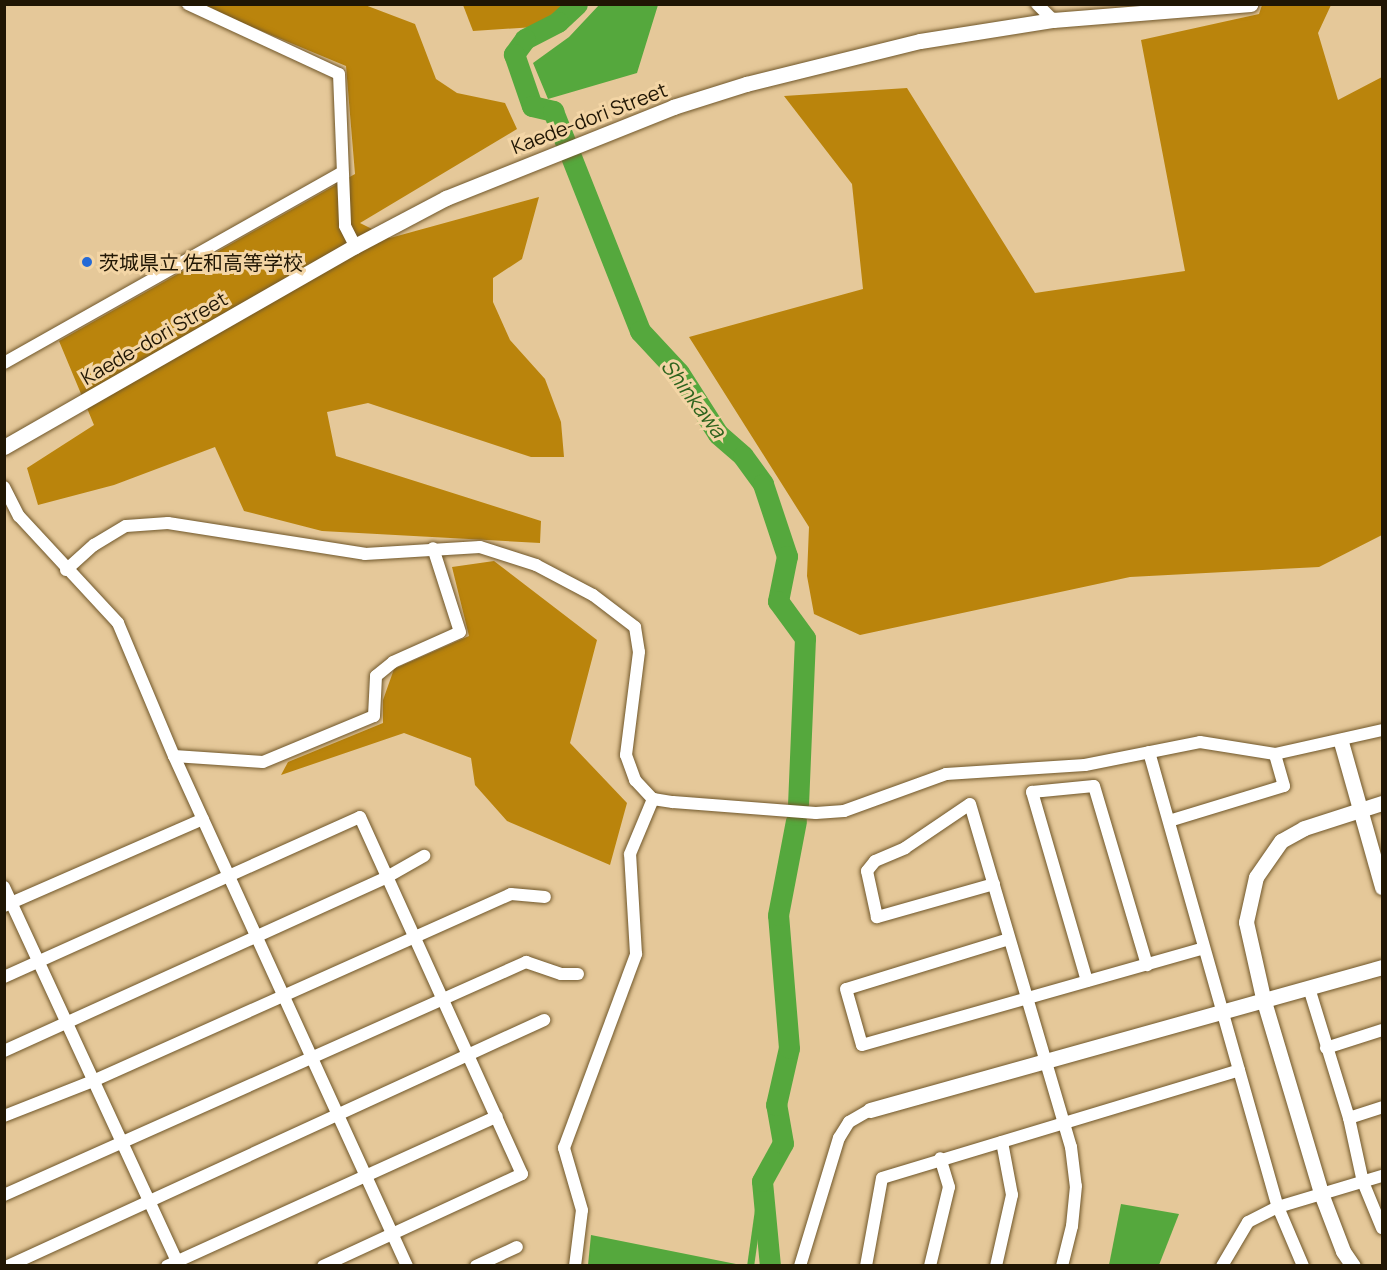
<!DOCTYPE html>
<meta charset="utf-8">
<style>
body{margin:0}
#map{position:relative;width:1387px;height:1270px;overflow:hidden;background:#e5c899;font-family:Manrope,"Noto Sans JP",sans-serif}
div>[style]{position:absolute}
.forest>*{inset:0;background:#ba840c}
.water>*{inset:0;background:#55a83d;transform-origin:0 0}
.river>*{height:21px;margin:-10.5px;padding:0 10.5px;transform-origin:10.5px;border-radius:10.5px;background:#55a83d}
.roads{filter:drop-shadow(0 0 2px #70572a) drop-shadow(0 0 2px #70572a)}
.minor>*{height:12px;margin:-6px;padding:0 6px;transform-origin:6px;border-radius:6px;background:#fff}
.tertiary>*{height:15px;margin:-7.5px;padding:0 7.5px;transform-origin:7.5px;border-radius:7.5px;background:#fff}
.dots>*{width:16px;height:16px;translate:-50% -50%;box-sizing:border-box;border:3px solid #f3d5a5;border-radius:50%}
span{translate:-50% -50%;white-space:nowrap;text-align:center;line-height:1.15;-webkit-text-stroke:6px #f3d5a5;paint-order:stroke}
.street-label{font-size:20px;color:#201604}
.poi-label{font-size:20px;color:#201604}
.left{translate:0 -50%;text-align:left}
.water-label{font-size:21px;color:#2e641e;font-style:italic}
.frame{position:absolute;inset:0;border:6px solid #201604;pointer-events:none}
</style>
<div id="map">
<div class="forest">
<i style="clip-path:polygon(199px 5px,365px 5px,415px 24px,436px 79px,457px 93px,505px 103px,517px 129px,360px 223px,390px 238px,539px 197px,522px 259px,493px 278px,493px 302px,510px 340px,545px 379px,561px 422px,564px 457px,531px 457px,368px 403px,327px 412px,336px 456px,541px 521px,540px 543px,322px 531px,244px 511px,215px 447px,114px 485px,38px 505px,27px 468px,94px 425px,59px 341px,355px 174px,346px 66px)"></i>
<i style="clip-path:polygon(463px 5px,565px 5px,535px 27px,473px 31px)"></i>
<i style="clip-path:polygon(1262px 5px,1331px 5px,1318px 33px,1338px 100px,1382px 77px,1382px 535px,1319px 567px,1130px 577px,860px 635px,814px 614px,807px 576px,809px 527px,689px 337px,863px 289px,852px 184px,784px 96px,907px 88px,1035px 293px,1185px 271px,1141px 40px,1259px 14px)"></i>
<i style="clip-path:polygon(494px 561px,597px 640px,570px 743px,627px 803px,610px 865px,507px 821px,475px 785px,471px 758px,404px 733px,281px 775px,288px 762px,383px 723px,383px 700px,394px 669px,469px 636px,452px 567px)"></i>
</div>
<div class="water">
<i style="clip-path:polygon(600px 4px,658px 5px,637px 73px,548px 99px,533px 63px,569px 37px)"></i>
<i style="left:759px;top:1181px;width:7px;height:84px;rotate:8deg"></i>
<i style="clip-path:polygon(1121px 1204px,1179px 1214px,1159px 1265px,1109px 1265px)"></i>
<i style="clip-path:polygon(591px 1235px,741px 1265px,588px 1265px)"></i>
</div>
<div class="river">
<i style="left:577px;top:4px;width:26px;rotate:137deg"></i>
<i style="left:558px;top:22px;width:37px;rotate:153deg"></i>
<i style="left:525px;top:39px;width:19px;rotate:126deg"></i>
<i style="left:514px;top:54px;width:55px;rotate:70.9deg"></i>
<i style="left:532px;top:106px;width:22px;rotate:13deg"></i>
<i style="left:553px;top:111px;width:237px;rotate:68.4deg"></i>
<i style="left:640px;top:331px;width:57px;rotate:47.1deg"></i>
<i style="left:679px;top:373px;width:72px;rotate:57.4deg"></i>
<i style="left:718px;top:434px;width:33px;rotate:41deg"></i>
<i style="left:743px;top:456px;width:34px;rotate:54deg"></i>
<i style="left:763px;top:484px;width:76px;rotate:71.6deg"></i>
<i style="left:787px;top:556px;width:46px;rotate:101.3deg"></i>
<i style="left:778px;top:601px;width:46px;rotate:53.9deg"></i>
<i style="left:805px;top:638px;width:166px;rotate:92.4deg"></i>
<i style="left:770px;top:1266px;width:85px;rotate:-95.4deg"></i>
<i style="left:762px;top:1181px;width:43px;rotate:-61.1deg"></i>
<i style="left:783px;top:1143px;width:39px;rotate:-100deg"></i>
<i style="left:776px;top:1105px;width:58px;rotate:-77.2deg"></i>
<i style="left:789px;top:1048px;width:133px;rotate:-94.7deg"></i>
<i style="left:778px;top:915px;width:96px;rotate:-79.2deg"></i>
</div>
<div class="roads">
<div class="minor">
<i style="left:188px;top:4px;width:166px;rotate:24.9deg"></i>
<i style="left:339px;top:74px;width:152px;rotate:87.7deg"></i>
<i style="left:345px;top:226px;width:22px;rotate:63deg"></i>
<i style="left:1037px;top:4px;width:23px;rotate:45deg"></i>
<i style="left:4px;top:363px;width:387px;rotate:-29.4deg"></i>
<i style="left:4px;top:487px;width:33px;rotate:63deg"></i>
<i style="left:19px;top:516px;width:146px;rotate:47.2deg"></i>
<i style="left:118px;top:623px;width:144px;rotate:67.2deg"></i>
<i style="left:174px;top:756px;width:561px;rotate:65.45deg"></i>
<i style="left:66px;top:570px;width:38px;rotate:-42deg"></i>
<i style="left:94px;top:545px;width:37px;rotate:-31deg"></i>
<i style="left:126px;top:526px;width:42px;rotate:-4.1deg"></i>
<i style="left:168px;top:523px;width:199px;rotate:8.9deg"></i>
<i style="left:365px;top:554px;width:115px;rotate:-3.5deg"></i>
<i style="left:480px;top:547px;width:59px;rotate:17.8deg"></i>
<i style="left:536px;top:565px;width:64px;rotate:27.8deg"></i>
<i style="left:593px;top:595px;width:53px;rotate:37.3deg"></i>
<i style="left:635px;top:627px;width:25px;rotate:81deg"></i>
<i style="left:639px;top:652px;width:104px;rotate:97.2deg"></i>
<i style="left:626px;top:755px;width:27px;rotate:70deg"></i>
<i style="left:635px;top:780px;width:26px;rotate:47deg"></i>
<i style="left:653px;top:799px;width:20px;rotate:9deg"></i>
<i style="left:673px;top:802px;width:143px;rotate:4.4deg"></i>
<i style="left:816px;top:813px;width:28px;rotate:-4deg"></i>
<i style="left:844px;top:811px;width:109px;rotate:-19.9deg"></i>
<i style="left:946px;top:774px;width:139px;rotate:-3.7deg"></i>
<i style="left:1085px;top:765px;width:117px;rotate:-11.3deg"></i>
<i style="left:1200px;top:742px;width:76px;rotate:9.1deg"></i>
<i style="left:1275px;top:754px;width:110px;rotate:-12.6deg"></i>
<i style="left:1149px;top:752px;width:473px;rotate:74.2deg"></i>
<i style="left:1278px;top:1207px;width:64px;rotate:67deg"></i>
<i style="left:174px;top:756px;width:89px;rotate:3.9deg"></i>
<i style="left:263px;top:762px;width:120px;rotate:-22.5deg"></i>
<i style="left:374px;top:716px;width:40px;rotate:-87.1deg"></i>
<i style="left:376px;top:676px;width:22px;rotate:-39deg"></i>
<i style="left:393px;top:662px;width:73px;rotate:-24.1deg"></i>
<i style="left:460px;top:632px;width:88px;rotate:-107.8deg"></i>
<i style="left:1169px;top:821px;width:120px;rotate:-16.9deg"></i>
<i style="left:1284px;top:786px;width:33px;rotate:-106deg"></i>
<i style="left:994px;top:884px;width:122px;rotate:164.2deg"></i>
<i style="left:877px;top:917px;width:47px;rotate:-102.3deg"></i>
<i style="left:867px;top:871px;width:13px;rotate:-51deg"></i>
<i style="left:875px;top:861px;width:33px;rotate:-23deg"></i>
<i style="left:905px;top:848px;width:78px;rotate:-34.1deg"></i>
<i style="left:970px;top:804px;width:358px;rotate:73.6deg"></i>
<i style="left:1071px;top:1147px;width:39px;rotate:83deg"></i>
<i style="left:1076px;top:1186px;width:40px;rotate:95.7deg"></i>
<i style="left:1072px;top:1226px;width:41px;rotate:104deg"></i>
<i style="left:4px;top:887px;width:417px;rotate:65.2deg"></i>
<i style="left:4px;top:906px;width:217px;rotate:-23.6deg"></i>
<i style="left:1009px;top:939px;width:170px;rotate:162.9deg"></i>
<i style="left:846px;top:989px;width:58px;rotate:74.1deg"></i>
<i style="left:862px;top:1045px;width:355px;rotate:-15.8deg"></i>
<i style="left:4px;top:977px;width:390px;rotate:-24.2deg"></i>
<i style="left:360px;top:817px;width:392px;rotate:65.6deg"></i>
<i style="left:522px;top:1174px;width:219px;rotate:155.2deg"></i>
<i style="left:1087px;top:981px;width:197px;rotate:-106.2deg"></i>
<i style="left:1032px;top:792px;width:62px;rotate:-5.5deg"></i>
<i style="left:1094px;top:786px;width:187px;rotate:73.5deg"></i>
<i style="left:1309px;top:988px;width:136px;rotate:72.9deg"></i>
<i style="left:1349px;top:1118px;width:66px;rotate:77.7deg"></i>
<i style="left:1363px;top:1182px;width:50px;rotate:67.6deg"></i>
<i style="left:1326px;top:1048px;width:59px;rotate:-17.8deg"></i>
<i style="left:4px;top:1051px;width:421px;rotate:-24.4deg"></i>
<i style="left:387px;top:877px;width:43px;rotate:-29.6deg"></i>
<i style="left:4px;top:1116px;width:96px;rotate:-21.5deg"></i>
<i style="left:93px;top:1081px;width:458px;rotate:-24.1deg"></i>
<i style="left:511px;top:894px;width:34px;rotate:5deg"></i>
<i style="left:1349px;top:1118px;width:35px;rotate:-18deg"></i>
<i style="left:4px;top:1195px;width:572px;rotate:-24.05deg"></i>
<i style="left:526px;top:962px;width:37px;rotate:19deg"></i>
<i style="left:561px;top:974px;width:17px"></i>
<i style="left:8px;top:1266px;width:590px;rotate:-24.65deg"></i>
<i style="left:167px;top:1266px;width:362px;rotate:-24.4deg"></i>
<i style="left:476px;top:1266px;width:45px;rotate:-24.9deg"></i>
<i style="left:575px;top:1266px;width:56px;rotate:-82.9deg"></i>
<i style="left:582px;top:1210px;width:65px;rotate:-106.2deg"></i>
<i style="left:564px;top:1148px;width:207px;rotate:-69.6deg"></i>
<i style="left:636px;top:954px;width:100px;rotate:-93.4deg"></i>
<i style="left:630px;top:854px;width:60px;rotate:-67.3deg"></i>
<i style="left:800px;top:1266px;width:134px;rotate:-73.1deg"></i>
<i style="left:839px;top:1138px;width:19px;rotate:-58deg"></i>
<i style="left:849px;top:1122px;width:24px;rotate:-30deg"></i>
<i style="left:866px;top:1266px;width:89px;rotate:-79.7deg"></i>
<i style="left:882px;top:1178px;width:373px;rotate:-16.8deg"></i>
<i style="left:930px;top:1266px;width:81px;rotate:-76.5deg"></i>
<i style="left:949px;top:1187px;width:30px;rotate:-107deg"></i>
<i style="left:996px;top:1266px;width:73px;rotate:-77.3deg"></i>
<i style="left:1012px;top:1195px;width:54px;rotate:-100.7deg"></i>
<i style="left:1222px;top:1266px;width:51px;rotate:-59.4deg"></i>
<i style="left:1248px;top:1222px;width:34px;rotate:-27deg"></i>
<i style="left:1278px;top:1207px;width:109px;rotate:-16.6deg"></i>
</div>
<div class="tertiary">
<i style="left:4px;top:447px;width:404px;rotate:-29.8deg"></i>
<i style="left:355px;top:246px;width:103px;rotate:-27.8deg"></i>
<i style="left:446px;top:198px;width:245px;rotate:-21.8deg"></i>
<i style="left:673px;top:107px;width:77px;rotate:-17.5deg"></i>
<i style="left:746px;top:84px;width:179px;rotate:-13.9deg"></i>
<i style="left:920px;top:41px;width:135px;rotate:-9deg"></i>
<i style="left:1053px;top:20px;width:198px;rotate:-4.6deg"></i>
<i style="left:1341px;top:742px;width:151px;rotate:74.2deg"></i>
<i style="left:870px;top:1110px;width:532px;rotate:-15.6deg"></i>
<i style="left:1353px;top:1266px;width:18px;rotate:-124deg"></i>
<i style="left:1343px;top:1251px;width:59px;rotate:-110.9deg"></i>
<i style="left:1322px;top:1196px;width:202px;rotate:-106.6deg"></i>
<i style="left:1264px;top:1002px;width:82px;rotate:-102.7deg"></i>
<i style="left:1246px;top:922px;width:46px;rotate:-77.5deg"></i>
<i style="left:1256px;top:877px;width:44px;rotate:-55.2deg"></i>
<i style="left:1281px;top:841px;width:26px;rotate:-29deg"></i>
<i style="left:1304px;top:828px;width:82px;rotate:-17.8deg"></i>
</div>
</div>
<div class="dots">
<i style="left:87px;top:262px;background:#256ad6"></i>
</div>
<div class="street-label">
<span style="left:589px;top:118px;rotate:-21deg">Kaede-dori Street</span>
<span style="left:154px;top:338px;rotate:-30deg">Kaede-dori Street</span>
</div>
<div class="poi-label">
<span class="left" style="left:99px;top:262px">茨城県立 佐和高等学校</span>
</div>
<div class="water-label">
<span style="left:694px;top:398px;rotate:53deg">Shinkawa</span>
</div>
<div class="frame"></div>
</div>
